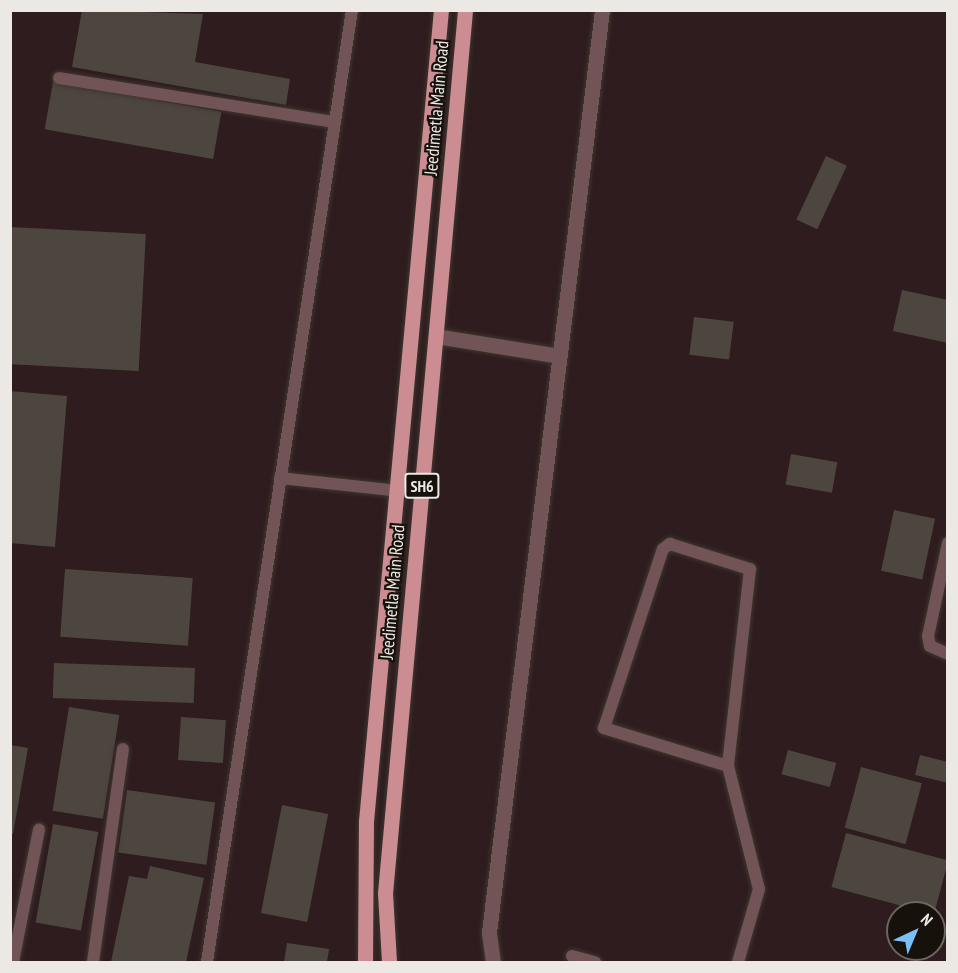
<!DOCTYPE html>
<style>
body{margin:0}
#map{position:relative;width:958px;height:973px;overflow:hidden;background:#201a13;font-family:"PT Sans Narrow",sans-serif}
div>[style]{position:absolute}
.industrial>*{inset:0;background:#2f1c1e}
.building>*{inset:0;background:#4d463f;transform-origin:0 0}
.roads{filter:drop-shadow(0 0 2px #3d3730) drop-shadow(0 0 2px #3d3730)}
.service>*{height:12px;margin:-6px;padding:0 6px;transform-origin:6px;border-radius:6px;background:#725456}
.minor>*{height:15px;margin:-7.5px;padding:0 7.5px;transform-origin:7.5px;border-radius:7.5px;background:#725456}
.tertiary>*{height:15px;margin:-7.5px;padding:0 7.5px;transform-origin:7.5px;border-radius:7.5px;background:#725456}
.primary>*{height:15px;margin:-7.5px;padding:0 7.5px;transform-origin:7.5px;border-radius:7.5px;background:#cb8c92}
span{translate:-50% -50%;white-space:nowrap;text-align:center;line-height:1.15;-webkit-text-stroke:4.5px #17110b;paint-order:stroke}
.shield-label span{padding:2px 4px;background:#17110b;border:2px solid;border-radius:4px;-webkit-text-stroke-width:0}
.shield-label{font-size:16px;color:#ece8e4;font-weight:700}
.street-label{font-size:18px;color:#ece8e4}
.frame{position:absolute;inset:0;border:12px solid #ece8e4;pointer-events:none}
.north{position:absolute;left:886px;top:901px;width:60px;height:60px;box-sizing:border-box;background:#17110b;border:2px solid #6c6762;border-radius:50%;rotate:44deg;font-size:16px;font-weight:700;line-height:24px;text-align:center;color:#ece8e4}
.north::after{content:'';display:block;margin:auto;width:21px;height:27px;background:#7bbef8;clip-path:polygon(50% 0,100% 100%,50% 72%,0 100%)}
</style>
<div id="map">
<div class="industrial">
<i style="clip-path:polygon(evenodd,10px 11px,947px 11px,947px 962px,11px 962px,10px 11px,898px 913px,934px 913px,934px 949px,898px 949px,898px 913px)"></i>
</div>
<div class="building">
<i style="clip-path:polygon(82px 10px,203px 14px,195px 62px,290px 79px,286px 105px,72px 67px)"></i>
<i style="left:53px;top:82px;width:171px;height:48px;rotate:10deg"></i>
<i style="left:826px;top:156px;width:23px;height:70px;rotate:25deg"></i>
<i style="left:10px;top:227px;width:136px;height:137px;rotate:3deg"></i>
<i style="clip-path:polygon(902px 290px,948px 300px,948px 343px,893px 331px)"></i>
<i style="left:694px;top:317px;width:40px;height:38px;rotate:7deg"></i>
<i style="clip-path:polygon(10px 391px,67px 396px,55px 547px,10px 543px)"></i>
<i style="left:791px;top:454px;width:47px;height:31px;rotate:10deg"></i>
<i style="left:894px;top:510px;width:42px;height:62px;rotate:12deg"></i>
<i style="left:65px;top:569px;width:128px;height:68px;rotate:4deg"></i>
<i style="left:54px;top:663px;width:141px;height:35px;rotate:2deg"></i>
<i style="left:69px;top:707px;width:51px;height:105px;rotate:9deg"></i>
<i style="left:181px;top:717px;width:45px;height:43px;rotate:4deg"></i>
<i style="clip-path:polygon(10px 745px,28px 748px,13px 834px,10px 834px)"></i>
<i style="left:788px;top:750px;width:50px;height:25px;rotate:15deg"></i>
<i style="clip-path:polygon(920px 755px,948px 762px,948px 783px,915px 775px)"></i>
<i style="left:861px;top:767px;width:63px;height:63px;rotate:15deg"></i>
<i style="left:127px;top:790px;width:89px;height:63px;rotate:8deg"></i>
<i style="left:282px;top:805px;width:47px;height:110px;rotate:11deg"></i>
<i style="left:53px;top:824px;width:46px;height:100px;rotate:10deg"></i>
<i style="left:846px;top:833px;width:106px;height:56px;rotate:15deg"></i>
<i style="clip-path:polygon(150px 866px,204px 878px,186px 962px,111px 962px,129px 876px,147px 879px)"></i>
<i style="clip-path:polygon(287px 943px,329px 949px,327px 962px,284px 962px)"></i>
</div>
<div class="roads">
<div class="service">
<i style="left:59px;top:78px;width:278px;rotate:9.1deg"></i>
<i style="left:280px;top:478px;width:120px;rotate:6.2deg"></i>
<i style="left:948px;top:543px;width:95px;rotate:102.1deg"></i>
<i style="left:928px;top:636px;width:10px;rotate:79deg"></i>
<i style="left:930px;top:646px;width:20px;rotate:24deg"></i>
<i style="left:728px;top:766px;width:130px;rotate:-163deg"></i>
<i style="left:604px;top:728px;width:188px;rotate:-71.8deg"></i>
<i style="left:663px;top:549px;width:9px;rotate:-36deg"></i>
<i style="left:670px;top:544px;width:84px;rotate:17.4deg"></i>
<i style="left:750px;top:569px;width:198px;rotate:96.4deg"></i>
<i style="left:728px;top:766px;width:127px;rotate:75.9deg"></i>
<i style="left:759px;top:889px;width:76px;rotate:106deg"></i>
<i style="left:572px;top:956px;width:24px;rotate:15deg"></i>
<i style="left:13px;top:962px;width:135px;rotate:-78.9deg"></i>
<i style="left:93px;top:962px;width:215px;rotate:-82deg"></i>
<i style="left:207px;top:962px;width:963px;rotate:-81.34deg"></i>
</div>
<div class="minor">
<i style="left:436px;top:336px;width:125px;rotate:9.2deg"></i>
</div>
<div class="tertiary">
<i style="left:493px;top:962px;width:30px;rotate:-98deg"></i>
<i style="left:489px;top:932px;width:929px;rotate:-83.01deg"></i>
</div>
<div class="primary">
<i style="left:365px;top:962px;width:141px;rotate:-89.6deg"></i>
<i style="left:366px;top:821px;width:814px;rotate:-84.72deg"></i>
<i style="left:389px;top:962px;width:69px;rotate:-93.3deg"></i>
<i style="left:385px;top:893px;width:887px;rotate:-84.82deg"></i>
</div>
</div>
<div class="shield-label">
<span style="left:422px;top:486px">SH6</span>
</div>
<div class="street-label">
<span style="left:437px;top:108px;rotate:-85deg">Jeedimetla Main Road</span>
<span style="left:393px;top:592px;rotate:-85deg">Jeedimetla Main Road</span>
</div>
<div class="frame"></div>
<div class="north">N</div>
</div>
